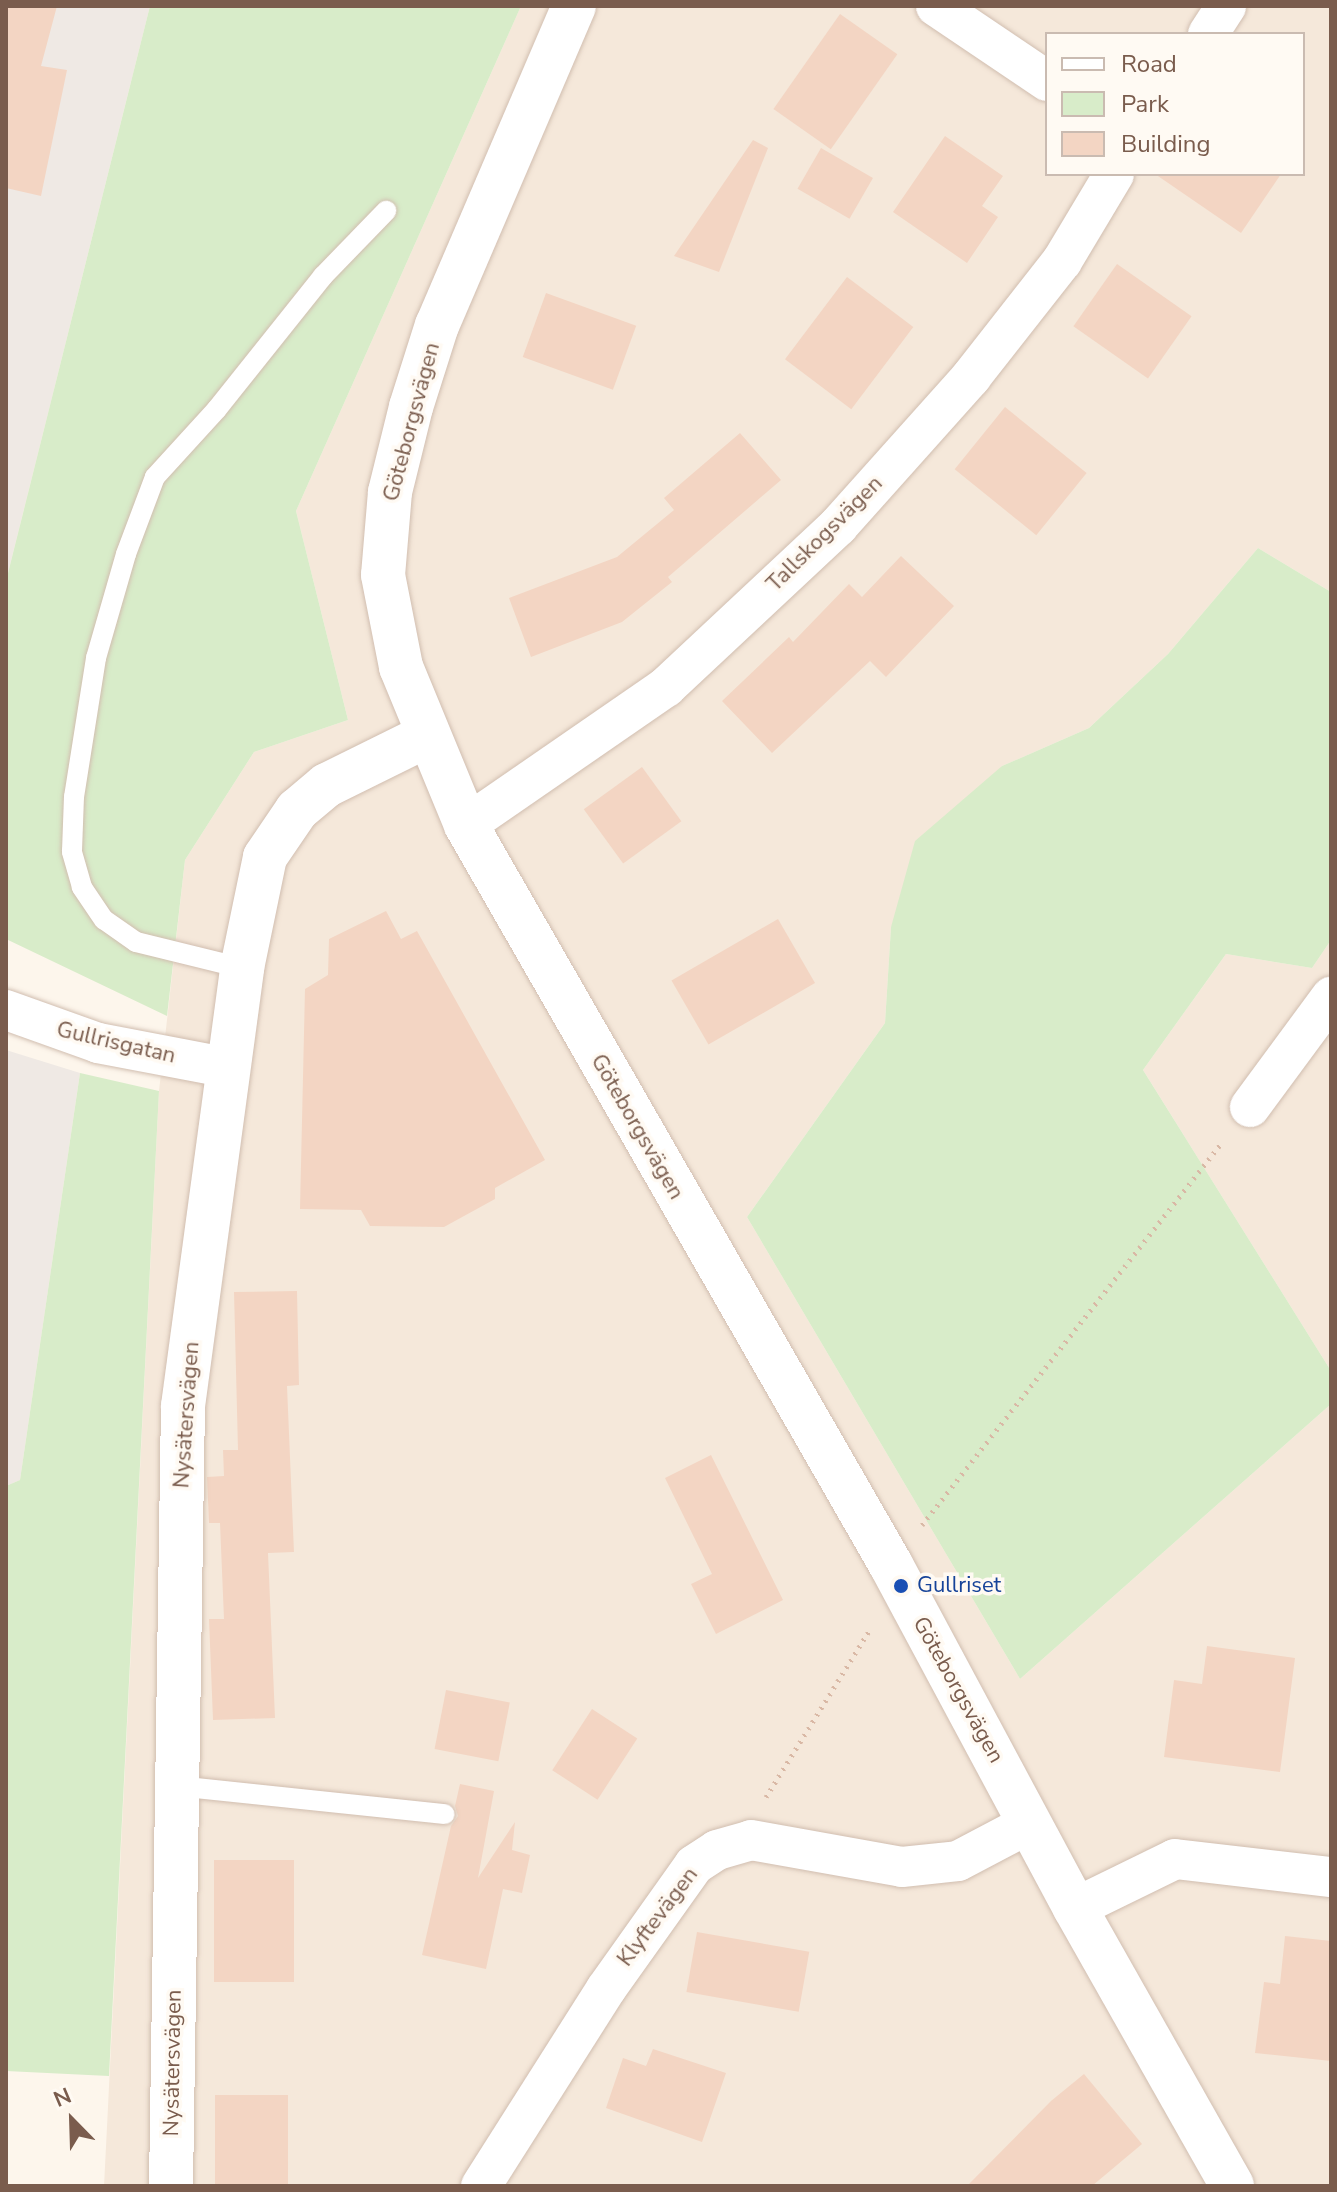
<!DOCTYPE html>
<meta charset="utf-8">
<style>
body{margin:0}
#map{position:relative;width:1337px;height:2192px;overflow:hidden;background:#fdf6ec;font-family:"Nunito Sans",sans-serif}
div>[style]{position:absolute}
.residential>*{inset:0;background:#f5e8da}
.industrial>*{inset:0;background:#efe9e4}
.green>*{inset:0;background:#d8ecc9}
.building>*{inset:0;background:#f3d5c3;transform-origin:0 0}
.path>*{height:5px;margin-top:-2.5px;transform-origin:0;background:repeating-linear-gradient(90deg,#d9b8a5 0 2px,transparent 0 8px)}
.roads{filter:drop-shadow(0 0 2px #d1beb0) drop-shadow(0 0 2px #d1beb0)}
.service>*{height:20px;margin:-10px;padding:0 10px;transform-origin:10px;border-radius:10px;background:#fff}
.minor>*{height:40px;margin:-20px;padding:0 20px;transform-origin:20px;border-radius:20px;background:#fff}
.tertiary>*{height:44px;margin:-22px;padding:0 22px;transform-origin:22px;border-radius:22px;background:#fff}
.dots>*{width:22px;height:22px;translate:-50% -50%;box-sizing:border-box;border:4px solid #fffaf3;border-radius:50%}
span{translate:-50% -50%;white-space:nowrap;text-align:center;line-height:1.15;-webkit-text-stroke:7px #fffaf3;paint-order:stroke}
.street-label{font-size:22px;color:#7a5c4d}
.transit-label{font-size:22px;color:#164399}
.left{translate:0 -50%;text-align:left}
.frame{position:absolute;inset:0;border:8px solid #7a5c4d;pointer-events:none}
.legend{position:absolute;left:1045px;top:32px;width:260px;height:144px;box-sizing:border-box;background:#fffaf3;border:2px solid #cabbb1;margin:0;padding:10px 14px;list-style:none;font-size:24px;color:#7a5c4d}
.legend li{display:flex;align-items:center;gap:16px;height:40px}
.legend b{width:40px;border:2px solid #cabbb1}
.north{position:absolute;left:32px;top:2080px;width:80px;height:80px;-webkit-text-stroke:6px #fffaf3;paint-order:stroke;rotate:337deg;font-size:22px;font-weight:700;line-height:32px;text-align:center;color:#7a5c4d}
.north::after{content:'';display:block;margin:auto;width:28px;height:36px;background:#7a5c4d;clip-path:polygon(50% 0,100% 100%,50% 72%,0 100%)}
</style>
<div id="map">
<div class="residential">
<i style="clip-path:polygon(evenodd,521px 6px,1331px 6px,1331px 592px,1258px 548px,1168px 654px,1089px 728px,1002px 766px,891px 927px,885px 1023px,747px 1217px,1020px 1679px,1331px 1404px,1331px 2186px,104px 2186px,159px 1091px,185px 860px,254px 752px,348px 720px,296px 511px,521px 6px,1047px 34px,1303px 34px,1303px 174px,1047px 174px,1047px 34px)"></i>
<i style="clip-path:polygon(1331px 940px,1331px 1371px,1143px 1070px,1226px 954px,1312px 968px)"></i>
</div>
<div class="industrial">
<i style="clip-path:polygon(6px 6px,150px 6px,6px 581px)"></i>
<i style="clip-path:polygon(6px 1050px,80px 1073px,20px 1480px,6px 1486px)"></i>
</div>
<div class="green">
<i style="clip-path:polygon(150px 6px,521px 6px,296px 511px,348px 720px,254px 752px,185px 860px,167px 1016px,6px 939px,6px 581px)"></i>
<i style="clip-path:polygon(1258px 548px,1331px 592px,1331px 940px,1312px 968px,1226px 954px,1143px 1070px,1331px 1371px,1331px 1404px,1020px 1679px,747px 1217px,885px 1023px,891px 927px,915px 841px,1002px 766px,1089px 728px,1168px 654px)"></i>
<i style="clip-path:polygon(80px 1073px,159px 1091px,109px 2076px,6px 2071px,6px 1486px,20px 1480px)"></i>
</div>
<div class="building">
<i style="clip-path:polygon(6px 6px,57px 6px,41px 66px,67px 70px,41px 196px,6px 188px)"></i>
<i style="left:840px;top:14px;width:70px;height:116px;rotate:35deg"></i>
<i style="clip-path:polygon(945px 136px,1003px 176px,982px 206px,998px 217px,967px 263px,893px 212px)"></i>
<i style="clip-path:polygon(753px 140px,768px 148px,719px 272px,674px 256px)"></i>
<i style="left:821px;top:148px;width:60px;height:47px;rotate:30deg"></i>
<i style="clip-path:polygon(1155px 174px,1281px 174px,1241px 233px)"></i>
<i style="left:1117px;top:264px;width:91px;height:76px;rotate:35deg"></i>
<i style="left:847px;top:277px;width:83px;height:103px;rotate:37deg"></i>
<i style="left:546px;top:293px;width:96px;height:68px;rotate:20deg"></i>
<i style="left:1005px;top:407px;width:105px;height:80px;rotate:39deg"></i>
<i style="clip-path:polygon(740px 433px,781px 480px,668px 577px,672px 582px,622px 622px,531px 657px,509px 598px,617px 557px,674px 510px,664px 498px)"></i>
<i style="clip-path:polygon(901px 556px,954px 606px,886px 677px,870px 661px,772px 753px,722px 701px,789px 637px,793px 642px,849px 584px,862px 597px)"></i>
<i style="left:642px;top:767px;width:67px;height:72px;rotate:54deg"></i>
<i style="clip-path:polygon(386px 911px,401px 939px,417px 931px,545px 1160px,495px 1188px,495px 1199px,444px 1227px,370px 1226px,361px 1210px,300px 1209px,305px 989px,328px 975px,329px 939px)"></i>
<i style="left:778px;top:919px;width:74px;height:123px;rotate:60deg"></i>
<i style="clip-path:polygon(297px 1291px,299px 1385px,287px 1386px,294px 1552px,268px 1553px,275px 1718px,213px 1720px,209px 1619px,224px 1619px,220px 1523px,209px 1523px,207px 1477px,224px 1476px,223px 1450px,238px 1450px,234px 1292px)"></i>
<i style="clip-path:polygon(711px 1455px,783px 1600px,716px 1634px,691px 1584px,712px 1574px,665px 1478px)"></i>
<i style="clip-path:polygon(1207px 1646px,1295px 1658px,1280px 1772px,1164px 1757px,1174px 1680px,1202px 1684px)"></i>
<i style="left:446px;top:1690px;width:65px;height:60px;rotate:11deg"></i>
<i style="left:592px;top:1709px;width:54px;height:73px;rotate:33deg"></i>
<i style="clip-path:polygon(460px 1784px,494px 1791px,478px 1878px,515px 1822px,512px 1850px,530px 1855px,522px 1893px,503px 1889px,486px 1969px,422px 1955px,451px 1826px,458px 1816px,455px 1806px)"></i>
<i style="left:214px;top:1860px;width:80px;height:122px"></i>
<i style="left:697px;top:1932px;width:114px;height:61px;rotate:10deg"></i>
<i style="clip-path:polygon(1285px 1936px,1331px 1941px,1331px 2061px,1255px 2053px,1264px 1982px,1280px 1984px)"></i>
<i style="clip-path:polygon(653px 2049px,726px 2073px,702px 2142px,606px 2108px,623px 2058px,646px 2066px)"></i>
<i style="clip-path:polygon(1084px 2074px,1142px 2144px,1092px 2186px,967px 2186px,1051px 2101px)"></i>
<i style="left:215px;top:2095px;width:73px;height:91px"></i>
</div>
<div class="path">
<i style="left:922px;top:1525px;width:486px;rotate:-51.9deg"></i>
<i style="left:766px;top:1797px;width:198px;rotate:-58.2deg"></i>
</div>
<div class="roads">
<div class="service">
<i style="left:242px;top:968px;width:109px;rotate:-166.2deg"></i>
<i style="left:136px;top:942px;width:39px;rotate:-145deg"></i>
<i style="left:104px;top:920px;width:40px;rotate:-124deg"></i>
<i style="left:82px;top:887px;width:37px;rotate:-106deg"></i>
<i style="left:72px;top:851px;width:54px;rotate:-87.9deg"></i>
<i style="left:74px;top:797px;width:141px;rotate:-81deg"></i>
<i style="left:96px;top:658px;width:108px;rotate:-73.9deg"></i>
<i style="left:126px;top:554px;width:82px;rotate:-69.4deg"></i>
<i style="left:155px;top:477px;width:92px;rotate:-47.6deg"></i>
<i style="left:217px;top:409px;width:170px;rotate:-51.4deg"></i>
<i style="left:323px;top:276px;width:91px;rotate:-45.9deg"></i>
<i style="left:177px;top:1786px;width:269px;rotate:6deg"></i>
</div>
<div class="minor">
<i style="left:936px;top:6px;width:134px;rotate:34deg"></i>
<i style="left:1208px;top:34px;width:33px;rotate:-57deg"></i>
<i style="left:466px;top:825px;width:243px;rotate:-34.6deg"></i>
<i style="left:666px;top:687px;width:236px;rotate:-43.1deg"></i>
<i style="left:838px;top:526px;width:200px;rotate:-48.2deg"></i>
<i style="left:971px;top:377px;width:147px;rotate:-51.9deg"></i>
<i style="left:1062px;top:261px;width:101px;rotate:-59.1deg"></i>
<i style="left:6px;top:1010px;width:98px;rotate:19.7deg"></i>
<i style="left:98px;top:1043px;width:133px;rotate:10.8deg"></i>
<i style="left:1250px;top:1107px;width:137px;rotate:-53.6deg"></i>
<i style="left:1075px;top:1908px;width:111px;rotate:-26.1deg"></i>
<i style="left:1175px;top:1859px;width:157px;rotate:6.6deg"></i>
<i style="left:481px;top:2186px;width:233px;rotate:-57.6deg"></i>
<i style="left:606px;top:1989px;width:152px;rotate:-54.6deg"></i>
<i style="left:694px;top:1865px;width:27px;rotate:-33deg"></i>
<i style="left:717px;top:1850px;width:35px;rotate:-16deg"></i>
<i style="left:751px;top:1840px;width:153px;rotate:10.1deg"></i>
<i style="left:902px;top:1867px;width:56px;rotate:-6.1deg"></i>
<i style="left:958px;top:1861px;width:81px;rotate:-27.8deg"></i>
</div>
<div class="tertiary">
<i style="left:574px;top:6px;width:347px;rotate:113.2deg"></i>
<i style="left:437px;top:325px;width:86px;rotate:107.6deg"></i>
<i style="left:411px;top:407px;width:88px;rotate:103.9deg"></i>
<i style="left:390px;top:492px;width:83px;rotate:94.8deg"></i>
<i style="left:383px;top:575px;width:94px;rotate:78.9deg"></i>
<i style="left:401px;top:667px;width:171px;rotate:67.6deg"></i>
<i style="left:466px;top:825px;width:853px;rotate:60.13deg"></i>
<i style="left:891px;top:1565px;width:389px;rotate:61.8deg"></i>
<i style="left:1075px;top:1908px;width:319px;rotate:60.5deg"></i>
<i style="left:171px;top:2186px;width:780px;rotate:-89.12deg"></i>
<i style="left:183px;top:1406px;width:442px;rotate:-82.3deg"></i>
<i style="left:242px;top:968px;width:113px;rotate:-78.3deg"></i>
<i style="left:265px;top:857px;width:57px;rotate:-55.8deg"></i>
<i style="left:297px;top:810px;width:39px;rotate:-40deg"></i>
<i style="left:327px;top:785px;width:110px;rotate:-26.3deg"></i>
</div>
</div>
<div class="dots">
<i style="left:901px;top:1586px;background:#1a4fb4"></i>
</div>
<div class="street-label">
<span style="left:412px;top:422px;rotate:-75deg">Göteborgsvägen</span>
<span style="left:825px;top:534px;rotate:-45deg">Tallskogsvägen</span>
<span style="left:116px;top:1043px;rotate:13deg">Gullrisgatan</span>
<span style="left:637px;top:1127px;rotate:60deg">Göteborgsvägen</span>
<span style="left:187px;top:1415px;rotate:-86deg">Nysätersvägen</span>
<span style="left:958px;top:1690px;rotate:61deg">Göteborgsvägen</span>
<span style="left:658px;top:1917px;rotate:-53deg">Klyftevägen</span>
<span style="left:173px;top:2063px;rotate:-89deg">Nysätersvägen</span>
</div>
<div class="transit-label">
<span class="left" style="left:917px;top:1586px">Gullriset</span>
</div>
<div class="frame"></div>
<ul class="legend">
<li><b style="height:10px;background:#fff"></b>Road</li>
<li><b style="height:22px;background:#d8ecc9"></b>Park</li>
<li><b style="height:22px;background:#f3d5c3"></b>Building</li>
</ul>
<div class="north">N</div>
</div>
